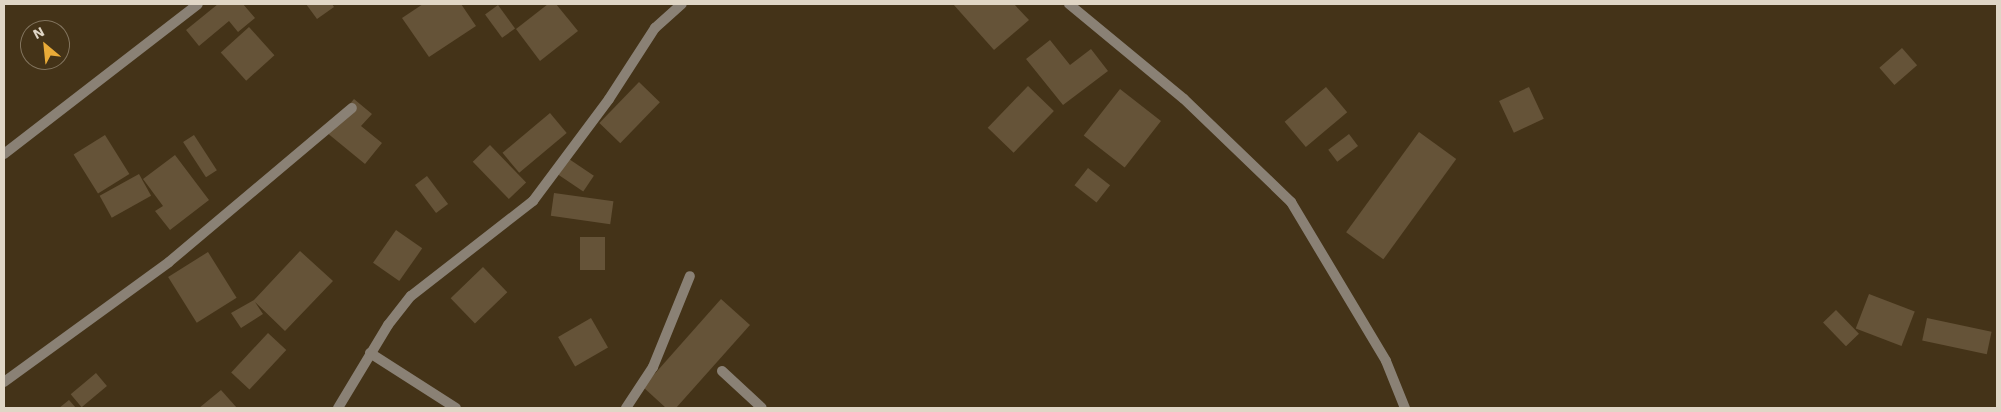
<!DOCTYPE html>
<style>
body{margin:0}
#map{position:relative;width:2001px;height:412px;overflow:hidden;background:#443318;font-family:"Work Sans",sans-serif}
div>[style]{position:absolute}
.building>*{inset:0;background:#655338;transform-origin:0 0}
.minor>*{height:10px;margin:-5px;padding:0 5px;transform-origin:5px;border-radius:5px;background:#8a8175}
span{translate:-50% -50%;white-space:nowrap;text-align:center;line-height:1.15;-webkit-text-stroke:4px #443318;paint-order:stroke}
.frame{position:absolute;inset:0;border:5px solid #e0d6c6;pointer-events:none}
.north{position:absolute;left:20px;top:20px;width:50px;height:50px;box-sizing:border-box;background:#443318;border:1px solid #82745e;border-radius:50%;rotate:332deg;font-size:14px;font-weight:700;line-height:20px;text-align:center;color:#e0d6c6}
.north::after{content:'';display:block;margin:auto;width:18px;height:22px;background:#e9ab38;clip-path:polygon(50% 0,100% 100%,50% 72%,0 100%)}
</style>
<div id="map">
<div class="building">
<i style="clip-path:polygon(218px 4px,243px 4px,255px 18px,238px 32px,229px 21px,199px 46px,186px 30px)"></i>
<i style="clip-path:polygon(306px 4px,332px 4px,334px 7px,317px 19px)"></i>
<i style="clip-path:polygon(423px 4px,461px 4px,476px 26px,429px 57px,402px 18px)"></i>
<i style="clip-path:polygon(548px 4px,556px 4px,578px 31px,540px 61px,516px 29px)"></i>
<i style="clip-path:polygon(953px 4px,1014px 4px,1029px 20px,994px 50px)"></i>
<i style="left:498px;top:5px;width:29px;height:16px;rotate:54deg"></i>
<i style="left:249px;top:27px;width:38px;height:38px;rotate:48deg"></i>
<i style="clip-path:polygon(1050px 40px,1070px 65px,1091px 49px,1108px 71px,1063px 105px,1026px 59px)"></i>
<i style="left:1902px;top:48px;width:23px;height:30px;rotate:49deg"></i>
<i style="left:639px;top:82px;width:29px;height:57px;rotate:44deg"></i>
<i style="left:1028px;top:86px;width:36px;height:58px;rotate:44deg"></i>
<i style="left:1326px;top:87px;width:33px;height:54px;rotate:50deg"></i>
<i style="left:1529px;top:87px;width:35px;height:33px;rotate:65deg"></i>
<i style="left:1120px;top:89px;width:52px;height:59px;rotate:38deg"></i>
<i style="clip-path:polygon(354px 99px,372px 114px,361px 126px,382px 143px,365px 164px,326px 132px)"></i>
<i style="left:550px;top:113px;width:26px;height:62px;rotate:50deg"></i>
<i style="left:1419px;top:132px;width:46px;height:124px;rotate:36deg"></i>
<i style="left:1349px;top:134px;width:15px;height:26px;rotate:53deg"></i>
<i style="left:105px;top:135px;width:46px;height:37px;rotate:58deg"></i>
<i style="left:194px;top:135px;width:42px;height:13px;rotate:57deg"></i>
<i style="left:490px;top:145px;width:52px;height:24px;rotate:46deg"></i>
<i style="clip-path:polygon(175px 155px,209px 200px,170px 230px,155px 211px,163px 206px,143px 179px)"></i>
<i style="left:569px;top:159px;width:30px;height:19px;rotate:34deg"></i>
<i style="left:1088px;top:168px;width:28px;height:22px;rotate:38deg"></i>
<i style="left:139px;top:174px;width:25px;height:45px;rotate:61deg"></i>
<i style="left:427px;top:176px;width:35px;height:15px;rotate:53deg"></i>
<i style="left:554px;top:193px;width:60px;height:23px;rotate:8deg"></i>
<i style="left:396px;top:230px;width:32px;height:40px;rotate:35deg"></i>
<i style="left:605px;top:237px;width:33px;height:25px;rotate:90deg"></i>
<i style="clip-path:polygon(300px 251px,333px 281px,285px 331px,255px 302px,263px 314px,241px 328px,231px 313px,254px 300px)"></i>
<i style="left:208px;top:252px;width:54px;height:47px;rotate:58deg"></i>
<i style="left:483px;top:267px;width:35px;height:45px;rotate:46deg"></i>
<i style="left:1869px;top:294px;width:49px;height:37px;rotate:21deg"></i>
<i style="clip-path:polygon(721px 299px,750px 325px,676px 408px,666px 408px,643px 387px)"></i>
<i style="left:1836px;top:310px;width:33px;height:18px;rotate:46deg"></i>
<i style="left:591px;top:318px;width:34px;height:38px;rotate:60deg"></i>
<i style="left:1927px;top:318px;width:66px;height:23px;rotate:12deg"></i>
<i style="left:268px;top:333px;width:25px;height:54px;rotate:43deg"></i>
<i style="left:96px;top:373px;width:17px;height:33px;rotate:50deg"></i>
<i style="clip-path:polygon(221px 390px,237px 408px,199px 408px)"></i>
<i style="clip-path:polygon(69px 400px,76px 408px,59px 408px)"></i>
</div>
<div class="minor">
<i style="left:1069px;top:4px;width:149px;rotate:39.6deg"></i>
<i style="left:1184px;top:99px;width:149px;rotate:43.9deg"></i>
<i style="left:1291px;top:202px;width:185px;rotate:59.1deg"></i>
<i style="left:1386px;top:361px;width:51px;rotate:68deg"></i>
<i style="left:4px;top:154px;width:245px;rotate:-37.7deg"></i>
<i style="left:370px;top:353px;width:102px;rotate:32.6deg"></i>
<i style="left:722px;top:371px;width:54px;rotate:42.8deg"></i>
<i style="left:4px;top:382px;width:204px;rotate:-36deg"></i>
<i style="left:169px;top:262px;width:239px;rotate:-40.1deg"></i>
<i style="left:338px;top:408px;width:97px;rotate:-58.9deg"></i>
<i style="left:388px;top:325px;width:37px;rotate:-52deg"></i>
<i style="left:411px;top:296px;width:155px;rotate:-37.9deg"></i>
<i style="left:533px;top:201px;width:127px;rotate:-53.3deg"></i>
<i style="left:609px;top:99px;width:85px;rotate:-57.1deg"></i>
<i style="left:655px;top:28px;width:36px;rotate:-42deg"></i>
<i style="left:626px;top:408px;width:49px;rotate:-56.6deg"></i>
<i style="left:653px;top:367px;width:98px;rotate:-67.9deg"></i>
</div>
<div class="frame"></div>
<div class="north">N</div>
</div>
